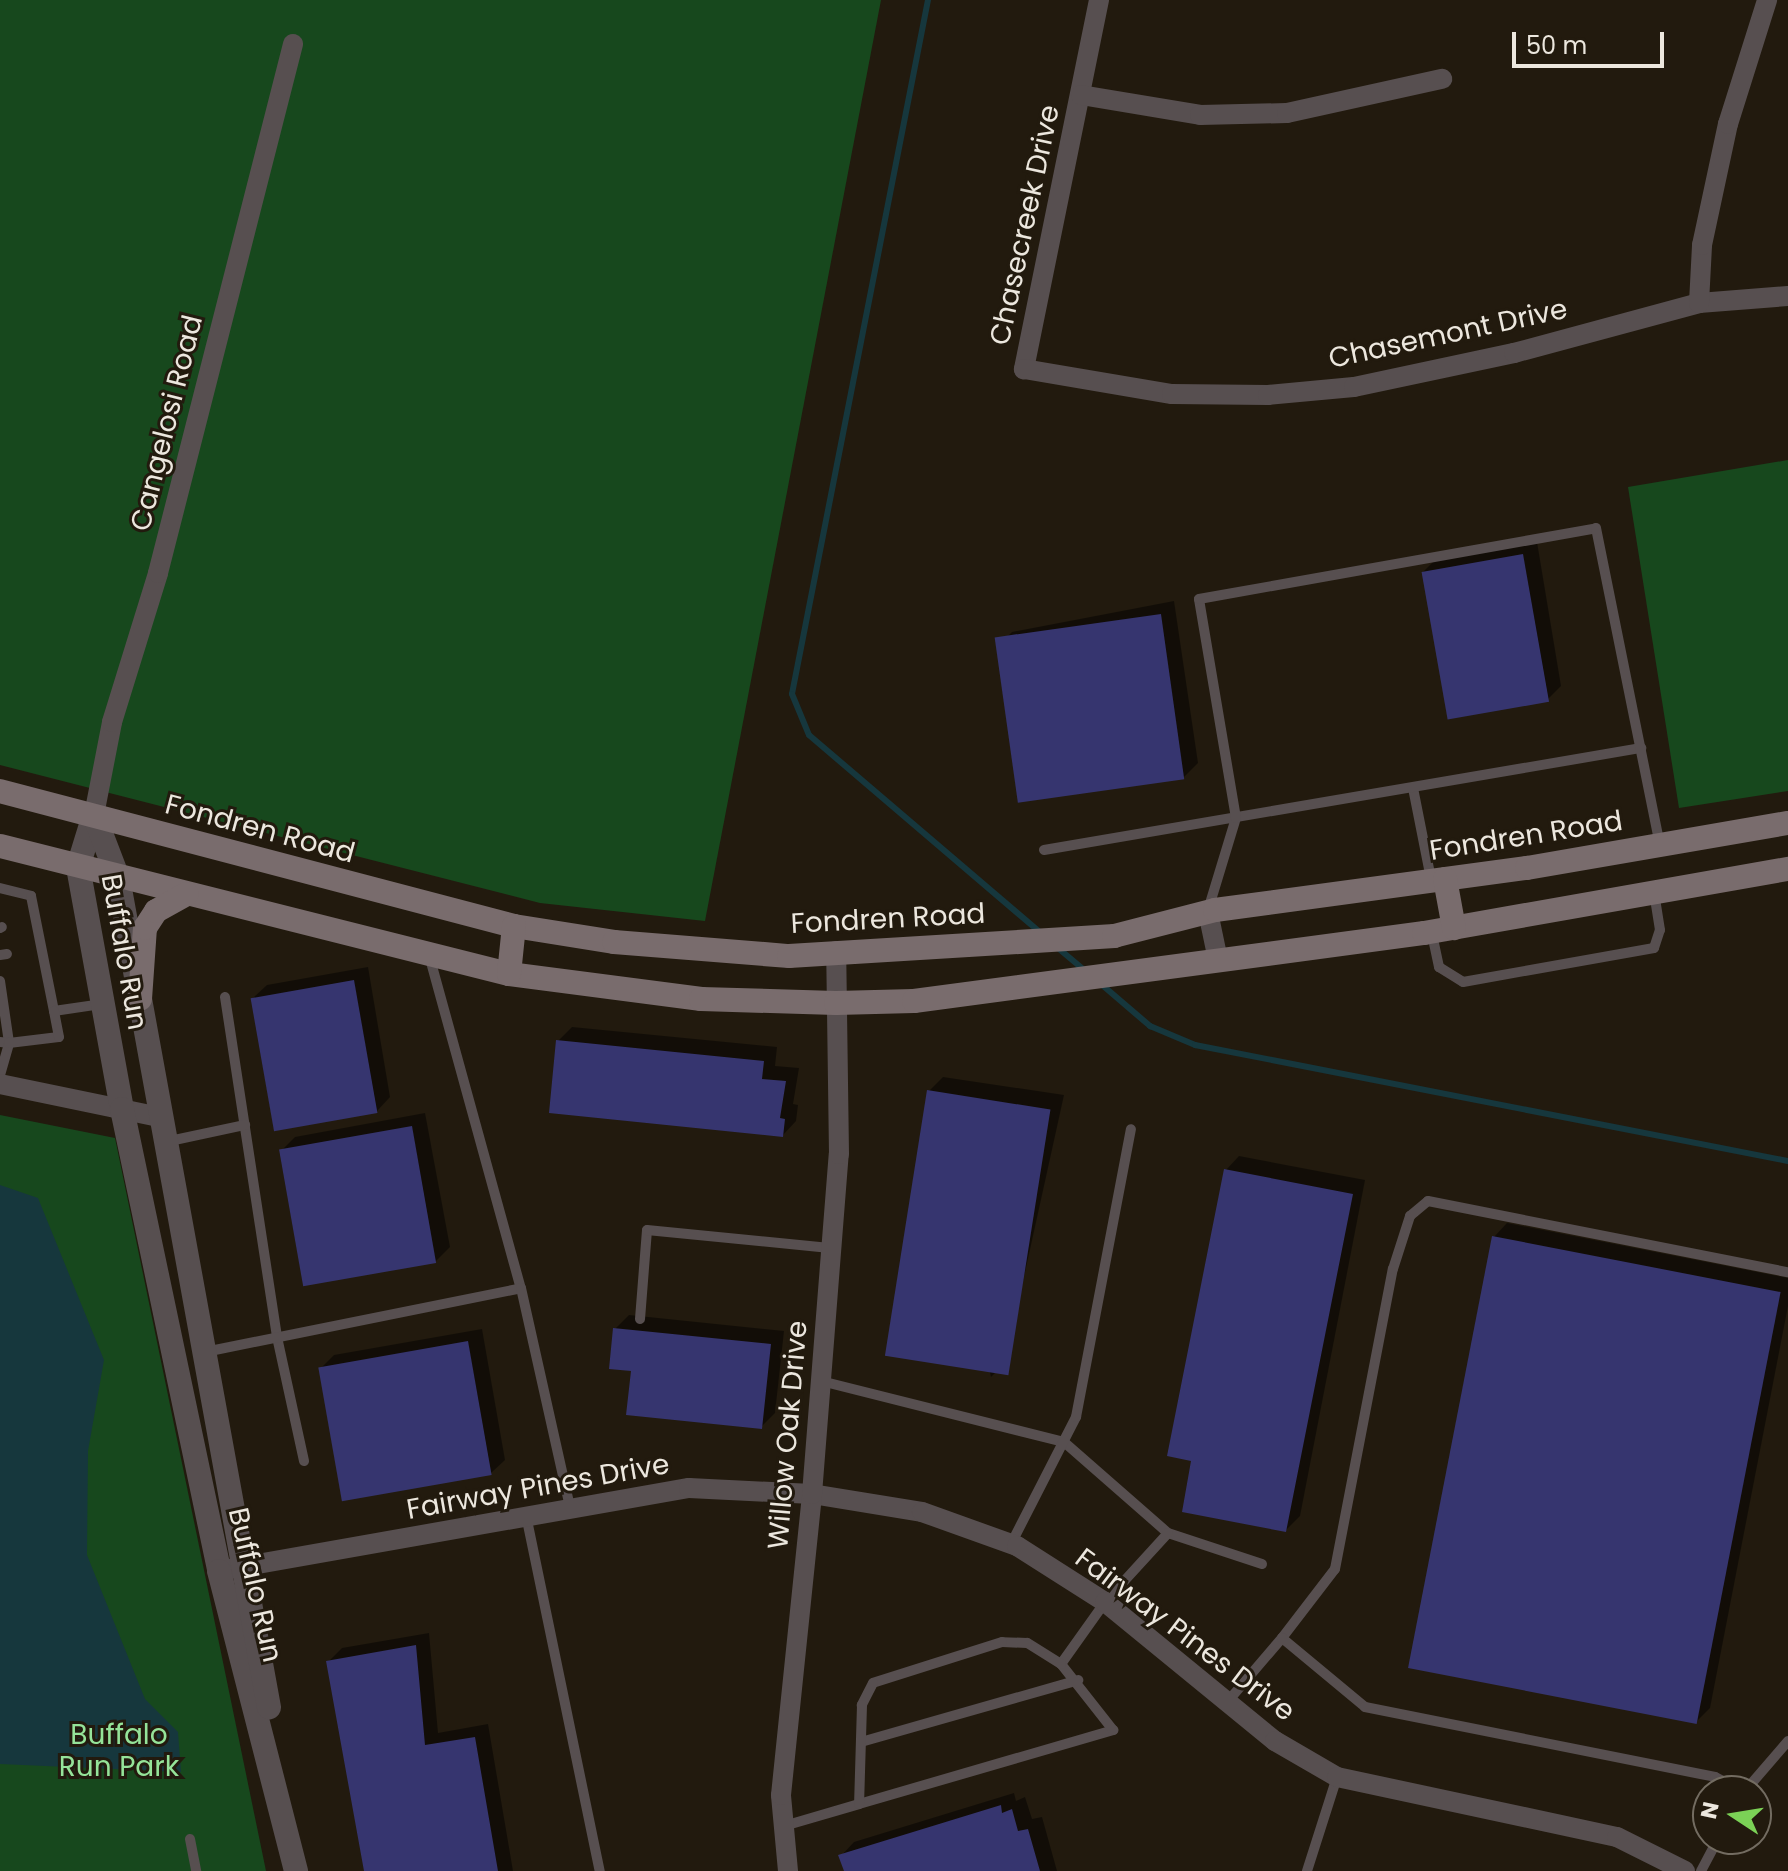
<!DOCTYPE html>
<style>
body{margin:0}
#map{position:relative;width:1788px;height:1871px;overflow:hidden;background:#221a0e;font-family:Poppins,sans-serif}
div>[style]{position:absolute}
.green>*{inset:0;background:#17481d}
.water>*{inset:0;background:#16373d}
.shadow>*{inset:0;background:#0007}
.stream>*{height:6px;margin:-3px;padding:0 3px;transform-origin:3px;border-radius:3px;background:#16373d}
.building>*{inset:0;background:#36356f;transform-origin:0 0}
.service>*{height:10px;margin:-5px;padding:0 5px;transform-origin:5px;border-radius:5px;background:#574f50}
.minor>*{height:20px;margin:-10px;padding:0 10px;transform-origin:10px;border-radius:10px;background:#574f50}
.tertiary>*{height:24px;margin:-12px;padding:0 12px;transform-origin:12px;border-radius:12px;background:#574f50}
.secondary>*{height:24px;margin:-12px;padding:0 12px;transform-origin:12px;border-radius:12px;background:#796c6d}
span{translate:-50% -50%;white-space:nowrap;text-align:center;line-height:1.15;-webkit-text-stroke:6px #221a0e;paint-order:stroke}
.street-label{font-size:28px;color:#ece7de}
.park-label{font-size:28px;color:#95e399}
.north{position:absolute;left:1692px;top:1775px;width:80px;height:80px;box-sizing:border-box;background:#221a0e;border:2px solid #736c61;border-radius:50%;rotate:282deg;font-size:22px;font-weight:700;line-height:32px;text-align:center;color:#ece7de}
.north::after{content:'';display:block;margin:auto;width:28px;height:36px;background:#7bd156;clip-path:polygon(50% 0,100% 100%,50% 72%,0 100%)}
.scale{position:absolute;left:1512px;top:32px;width:152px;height:36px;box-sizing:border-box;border:4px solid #ece7de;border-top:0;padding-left:10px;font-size:24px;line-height:28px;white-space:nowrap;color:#ece7de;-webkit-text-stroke:6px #221a0e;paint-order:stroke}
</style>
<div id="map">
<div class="green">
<i style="clip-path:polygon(0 0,881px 0,705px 921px,540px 903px,0 765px)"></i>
<i style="clip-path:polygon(1788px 460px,1788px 791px,1679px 808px,1628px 487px)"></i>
<i style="clip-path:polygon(0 1115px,115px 1138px,266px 1871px,0 1871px)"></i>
</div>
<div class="water">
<i style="clip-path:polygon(0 1185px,38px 1198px,104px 1360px,88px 1451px,87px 1555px,145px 1699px,178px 1732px,181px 1772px,0 1764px)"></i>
</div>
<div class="shadow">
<i style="clip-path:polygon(1537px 542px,1561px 686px,1547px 700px,1423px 572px,1437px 558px)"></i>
<i style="clip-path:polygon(1174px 601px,1198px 763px,1184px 777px,998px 646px,1012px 632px)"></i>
<i style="clip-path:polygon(368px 967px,390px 1097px,377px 1111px,253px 998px,267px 985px)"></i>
<i style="clip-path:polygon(572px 1027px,777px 1047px,775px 1066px,799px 1068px,793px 1104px,798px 1105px,796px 1121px,783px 1135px,558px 1041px)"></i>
<i style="clip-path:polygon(943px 1077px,1064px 1095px,1005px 1363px,991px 1377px,929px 1091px)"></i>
<i style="clip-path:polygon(425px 1113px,450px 1247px,436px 1261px,281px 1151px,295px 1137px)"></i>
<i style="clip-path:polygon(1239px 1156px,1365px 1180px,1300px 1516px,1286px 1530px,1194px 1460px,1226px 1170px)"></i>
<i style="clip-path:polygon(1507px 1223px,1788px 1278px,1788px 1306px,1710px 1708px,1696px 1722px,1494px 1237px)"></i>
<i style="clip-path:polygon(629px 1315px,784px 1331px,775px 1413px,761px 1427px,633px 1370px,615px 1329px)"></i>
<i style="clip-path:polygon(482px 1329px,505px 1460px,491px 1473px,320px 1369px,334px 1355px)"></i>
<i style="clip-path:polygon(429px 1633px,438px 1733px,488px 1724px,513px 1871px,366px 1871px,328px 1662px,342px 1648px)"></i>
<i style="clip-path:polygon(1014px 1793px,1016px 1801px,1025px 1797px,1032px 1819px,1042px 1817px,1057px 1871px,846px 1871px,841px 1856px,854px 1842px)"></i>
</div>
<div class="stream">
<i style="left:928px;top:0;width:707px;rotate:101.09deg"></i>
<i style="left:792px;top:694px;width:44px;rotate:67.5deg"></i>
<i style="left:809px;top:735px;width:305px;rotate:40.5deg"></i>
<i style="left:1058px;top:948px;width:38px;rotate:40deg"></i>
<i style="left:1101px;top:984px;width:65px;rotate:40.6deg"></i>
<i style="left:1150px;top:1026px;width:49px;rotate:22.9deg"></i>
<i style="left:1195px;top:1045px;width:604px;rotate:11.07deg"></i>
</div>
<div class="building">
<i style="left:1523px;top:554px;width:150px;height:103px;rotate:80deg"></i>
<i style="left:1161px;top:614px;width:167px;height:168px;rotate:82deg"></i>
<i style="left:354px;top:980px;width:135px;height:105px;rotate:80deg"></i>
<i style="clip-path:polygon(556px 1040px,764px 1061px,762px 1079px,786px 1081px,780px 1118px,785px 1119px,783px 1137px,549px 1113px)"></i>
<i style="left:927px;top:1090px;width:125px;height:269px;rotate:9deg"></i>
<i style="left:412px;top:1126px;width:139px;height:135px;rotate:80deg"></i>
<i style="clip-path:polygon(1224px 1169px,1353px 1194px,1286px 1532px,1182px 1512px,1191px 1461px,1167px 1456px)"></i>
<i style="left:1492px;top:1236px;width:294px;height:440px;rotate:11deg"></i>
<i style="clip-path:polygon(613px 1328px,771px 1344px,762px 1429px,626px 1415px,631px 1371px,609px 1369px)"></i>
<i style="left:468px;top:1341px;width:136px;height:152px;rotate:80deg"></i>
<i style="clip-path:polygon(416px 1645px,425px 1745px,475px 1737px,498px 1871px,364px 1871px,326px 1661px)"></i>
<i style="clip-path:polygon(1001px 1805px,1002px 1813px,1012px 1809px,1018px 1831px,1028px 1829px,1040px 1871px,844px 1871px,838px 1855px)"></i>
</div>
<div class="service">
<i style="left:1413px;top:788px;width:93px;rotate:78.8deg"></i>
<i style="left:1044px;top:850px;width:606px;rotate:-9.7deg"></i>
<i style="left:0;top:888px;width:32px;rotate:14deg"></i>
<i style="left:31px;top:896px;width:117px;rotate:78.7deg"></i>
<i style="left:54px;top:1011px;width:49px;rotate:-8.3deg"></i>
<i style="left:1208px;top:910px;width:96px;rotate:-73.1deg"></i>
<i style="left:1236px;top:818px;width:222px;rotate:-99.6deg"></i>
<i style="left:1199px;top:599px;width:403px;rotate:-10.1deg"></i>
<i style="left:1596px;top:528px;width:323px;rotate:78.6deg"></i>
<i style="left:0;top:928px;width:2px;rotate:-27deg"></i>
<i style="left:1432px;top:934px;width:34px;rotate:78deg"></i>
<i style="left:1439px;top:967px;width:28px;rotate:32deg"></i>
<i style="left:1463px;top:982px;width:194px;rotate:-10.1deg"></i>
<i style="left:1654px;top:948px;width:19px;rotate:-72deg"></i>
<i style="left:1660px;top:930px;width:38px;rotate:-99deg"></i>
<i style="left:0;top:955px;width:7px;rotate:-8deg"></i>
<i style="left:429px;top:955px;width:345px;rotate:74.6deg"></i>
<i style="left:0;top:981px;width:63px;rotate:81.7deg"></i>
<i style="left:9px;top:1043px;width:9px;rotate:-174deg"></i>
<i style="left:225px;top:997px;width:344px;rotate:81.3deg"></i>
<i style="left:277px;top:1337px;width:127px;rotate:77.7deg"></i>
<i style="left:0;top:1075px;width:33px;rotate:-74deg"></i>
<i style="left:9px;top:1043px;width:50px;rotate:-6.8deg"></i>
<i style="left:59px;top:1037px;width:26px;rotate:-101deg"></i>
<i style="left:165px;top:1142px;width:82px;rotate:-12deg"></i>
<i style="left:640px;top:1319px;width:89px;rotate:-85.5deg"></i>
<i style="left:647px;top:1230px;width:186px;rotate:5.6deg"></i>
<i style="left:205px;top:1352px;width:322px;rotate:-11.4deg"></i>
<i style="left:521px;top:1288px;width:230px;rotate:77.4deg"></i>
<i style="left:821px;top:1381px;width:251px;rotate:14.1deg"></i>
<i style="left:1064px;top:1442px;width:138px;rotate:41.2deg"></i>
<i style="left:1168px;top:1533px;width:99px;rotate:18.3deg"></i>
<i style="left:527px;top:1520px;width:359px;rotate:78.3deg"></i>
<i style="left:1011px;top:1544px;width:143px;rotate:-62.9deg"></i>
<i style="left:1076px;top:1417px;width:293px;rotate:-79.2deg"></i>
<i style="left:1282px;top:1638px;width:87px;rotate:-52.5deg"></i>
<i style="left:1335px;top:1569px;width:306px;rotate:-79.1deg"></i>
<i style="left:1393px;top:1269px;width:56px;rotate:-72.2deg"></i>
<i style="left:1410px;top:1216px;width:23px;rotate:-40deg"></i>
<i style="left:1428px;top:1201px;width:367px;rotate:11.2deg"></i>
<i style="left:1061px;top:1664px;width:76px;rotate:-54.6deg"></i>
<i style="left:1105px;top:1602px;width:93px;rotate:-47.6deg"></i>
<i style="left:1229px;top:1700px;width:82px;rotate:-49.5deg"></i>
<i style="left:1282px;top:1638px;width:108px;rotate:39.7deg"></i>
<i style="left:1365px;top:1707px;width:357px;rotate:11.3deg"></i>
<i style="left:1715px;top:1777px;width:31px;rotate:27deg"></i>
<i style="left:861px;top:1742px;width:226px;rotate:-15.9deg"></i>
<i style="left:1745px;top:1791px;width:66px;rotate:-49.3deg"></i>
<i style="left:784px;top:1826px;width:78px;rotate:-16.3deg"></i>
<i style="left:859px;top:1804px;width:265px;rotate:-16.2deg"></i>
<i style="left:1113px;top:1730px;width:84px;rotate:-128.2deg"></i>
<i style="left:1061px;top:1664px;width:40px;rotate:-148deg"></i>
<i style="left:1027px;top:1643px;width:25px;rotate:-178deg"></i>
<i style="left:1002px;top:1642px;width:135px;rotate:162.4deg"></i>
<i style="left:873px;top:1683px;width:25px;rotate:117deg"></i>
<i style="left:862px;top:1705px;width:99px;rotate:91.7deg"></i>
<i style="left:190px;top:1839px;width:33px;rotate:79deg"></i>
<i style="left:1307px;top:1871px;width:99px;rotate:-72.3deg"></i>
<i style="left:1701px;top:1871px;width:36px;rotate:-62deg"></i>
</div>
<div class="minor">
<i style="left:1099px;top:0;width:377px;rotate:101.5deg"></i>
<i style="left:1024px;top:369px;width:150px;rotate:9.6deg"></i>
<i style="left:1172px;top:394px;width:96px;rotate:0.6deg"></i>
<i style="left:1268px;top:395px;width:86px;rotate:-5.3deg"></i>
<i style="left:1354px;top:387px;width:164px;rotate:-12deg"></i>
<i style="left:1514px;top:353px;width:192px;rotate:-15.1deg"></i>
<i style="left:1699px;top:303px;width:89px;rotate:-4.5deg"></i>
<i style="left:1081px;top:95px;width:121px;rotate:9.5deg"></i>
<i style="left:1200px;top:115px;width:87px;rotate:-1.3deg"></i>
<i style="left:1287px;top:113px;width:159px;rotate:-12.4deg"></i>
<i style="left:1699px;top:303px;width:58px;rotate:-87deg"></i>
<i style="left:1702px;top:245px;width:124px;rotate:-77.9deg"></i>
<i style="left:1728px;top:124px;width:130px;rotate:-72.5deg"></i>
<i style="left:94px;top:815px;width:95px;rotate:-79deg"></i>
<i style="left:112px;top:722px;width:156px;rotate:-72.8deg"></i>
<i style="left:158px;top:573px;width:546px;rotate:-75.68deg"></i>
<i style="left:1208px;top:912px;width:49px;rotate:78.2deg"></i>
<i style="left:0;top:1084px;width:162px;rotate:11.7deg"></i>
<i style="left:229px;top:1569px;width:467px;rotate:-10deg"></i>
<i style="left:689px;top:1488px;width:123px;rotate:2.8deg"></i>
<i style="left:812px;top:1494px;width:111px;rotate:9.3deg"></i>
<i style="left:922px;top:1512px;width:101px;rotate:19.7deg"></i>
<i style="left:1017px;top:1546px;width:104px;rotate:32.5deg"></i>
<i style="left:1105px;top:1602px;width:220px;rotate:39.3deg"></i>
<i style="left:1275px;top:1741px;width:72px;rotate:30.1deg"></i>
<i style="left:1337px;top:1777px;width:286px;rotate:12.1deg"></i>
<i style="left:1617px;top:1837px;width:76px;rotate:26.6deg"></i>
<i style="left:788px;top:1871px;width:76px;rotate:-95.3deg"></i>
<i style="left:781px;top:1795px;width:303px;rotate:-84.1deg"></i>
<i style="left:812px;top:1494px;width:341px;rotate:-85.5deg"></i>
<i style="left:839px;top:1154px;width:203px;rotate:-90.8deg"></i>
</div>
<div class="tertiary">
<i style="left:94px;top:815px;width:54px;rotate:107.1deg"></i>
<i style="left:78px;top:867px;width:246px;rotate:79.7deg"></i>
<i style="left:122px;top:1109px;width:472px;rotate:78.1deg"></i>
<i style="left:219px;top:1571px;width:310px;rotate:75.6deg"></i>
<i style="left:94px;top:815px;width:67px;rotate:69.1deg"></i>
<i style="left:118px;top:878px;width:843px;rotate:79.68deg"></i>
</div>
<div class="secondary">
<i style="left:0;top:791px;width:531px;rotate:14.72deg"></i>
<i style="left:514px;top:926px;width:101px;rotate:9.1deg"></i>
<i style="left:614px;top:942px;width:176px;rotate:4.6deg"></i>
<i style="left:789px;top:956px;width:326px;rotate:-3.5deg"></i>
<i style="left:1114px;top:936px;width:104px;rotate:-14.4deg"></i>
<i style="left:1215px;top:910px;width:315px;rotate:-7.7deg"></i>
<i style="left:1527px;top:868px;width:265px;rotate:-9.8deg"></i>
<i style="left:0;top:846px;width:525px;rotate:14.12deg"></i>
<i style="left:509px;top:974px;width:194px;rotate:7.4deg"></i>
<i style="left:701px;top:999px;width:135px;rotate:1.7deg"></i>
<i style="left:836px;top:1003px;width:78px;rotate:-1.5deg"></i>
<i style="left:914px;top:1001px;width:515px;rotate:-7.59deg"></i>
<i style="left:1424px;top:933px;width:370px;rotate:-10deg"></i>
<i style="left:1445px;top:879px;width:50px;rotate:79.6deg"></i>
<i style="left:509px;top:974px;width:48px;rotate:-84.1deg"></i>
<i style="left:140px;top:999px;width:71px;rotate:-86deg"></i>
<i style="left:145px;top:928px;width:20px;rotate:-57deg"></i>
<i style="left:156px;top:911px;width:35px;rotate:-29deg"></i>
</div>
<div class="street-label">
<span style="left:1025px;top:225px;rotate:-78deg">Chasecreek Drive</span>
<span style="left:1448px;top:334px;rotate:-12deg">Chasemont Drive</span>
<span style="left:167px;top:423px;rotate:-76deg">Cangelosi Road</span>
<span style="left:260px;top:829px;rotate:15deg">Fondren Road</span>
<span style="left:1526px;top:836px;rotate:-9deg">Fondren Road</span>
<span style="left:888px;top:919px;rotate:-3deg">Fondren Road</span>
<span style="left:124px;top:952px;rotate:80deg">Buffalo Run</span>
<span style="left:788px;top:1435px;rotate:-85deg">Willow Oak Drive</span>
<span style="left:538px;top:1487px;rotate:-10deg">Fairway Pines Drive</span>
<span style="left:255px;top:1585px;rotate:77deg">Buffalo Run</span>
<span style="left:1185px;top:1635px;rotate:37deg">Fairway Pines Drive</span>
</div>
<div class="park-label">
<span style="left:119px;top:1751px">Buffalo<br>Run Park</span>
</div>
<div class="north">N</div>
<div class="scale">50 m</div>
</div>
